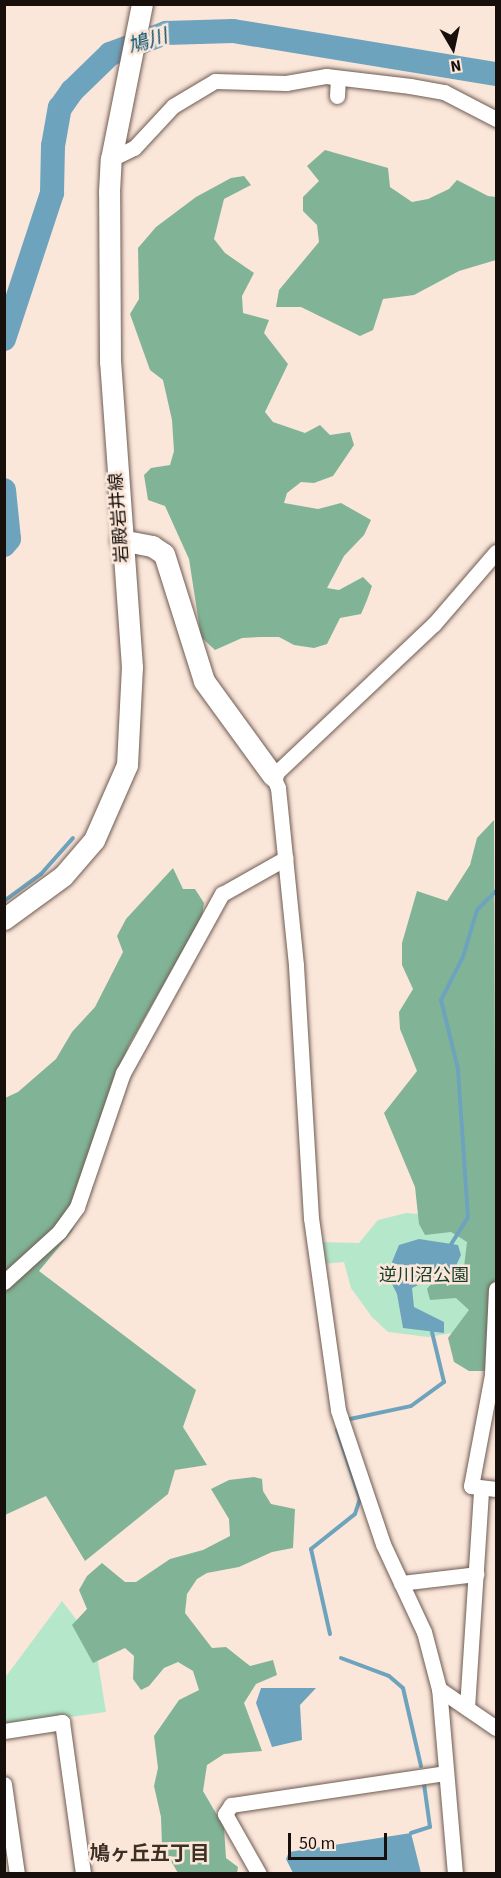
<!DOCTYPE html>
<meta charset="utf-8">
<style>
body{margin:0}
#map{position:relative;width:501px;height:1878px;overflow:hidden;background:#fbe6da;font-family:"Source Sans 3","Noto Sans JP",sans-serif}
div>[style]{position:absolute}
.green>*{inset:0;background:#b5e8ca}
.forest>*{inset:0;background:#81b497}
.water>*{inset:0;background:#6ea3bd}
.stream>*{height:4px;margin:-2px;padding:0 2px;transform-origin:2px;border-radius:2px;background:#6ea3bd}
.river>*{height:24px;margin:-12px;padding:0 12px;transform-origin:12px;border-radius:12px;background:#6ea3bd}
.roads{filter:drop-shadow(0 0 2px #6e5c52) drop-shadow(0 0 2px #6e5c52)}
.street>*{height:15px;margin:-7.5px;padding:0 7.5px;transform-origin:7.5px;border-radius:7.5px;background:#fff}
.secondary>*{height:21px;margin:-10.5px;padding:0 10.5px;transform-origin:10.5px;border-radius:10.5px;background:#fff}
span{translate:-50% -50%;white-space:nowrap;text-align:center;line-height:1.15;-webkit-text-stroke:5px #fbe6da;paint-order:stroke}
.street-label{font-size:18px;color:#160f0b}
.park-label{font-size:18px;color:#143d29}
.water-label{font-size:20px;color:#06516b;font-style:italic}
.neighbourhood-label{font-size:20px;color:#3e2f25;font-weight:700}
.frame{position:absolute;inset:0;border:6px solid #160f0b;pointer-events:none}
.north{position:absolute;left:423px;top:18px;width:60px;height:60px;-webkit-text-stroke:4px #fbe6da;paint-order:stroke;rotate:171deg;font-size:16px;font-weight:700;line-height:24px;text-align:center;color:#160f0b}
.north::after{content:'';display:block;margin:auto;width:21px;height:27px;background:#160f0b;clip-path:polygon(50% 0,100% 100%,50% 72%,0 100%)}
.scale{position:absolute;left:288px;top:1833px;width:99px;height:27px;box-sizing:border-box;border:3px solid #160f0b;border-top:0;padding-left:8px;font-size:18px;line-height:21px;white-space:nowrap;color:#160f0b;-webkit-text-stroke:4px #fbe6da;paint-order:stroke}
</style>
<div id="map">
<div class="green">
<i style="clip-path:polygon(406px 1213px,496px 1220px,490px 1298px,452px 1333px,428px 1337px,388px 1332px,372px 1317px,351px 1288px,344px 1262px,322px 1264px,319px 1242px,359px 1243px,378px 1220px)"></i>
<i style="clip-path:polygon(62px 1601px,95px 1644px,106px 1712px,5px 1726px,4px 1679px)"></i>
</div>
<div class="forest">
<i style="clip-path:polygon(325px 150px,388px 168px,390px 187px,412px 202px,428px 199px,449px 189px,457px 180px,488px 196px,496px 197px,496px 260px,459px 271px,414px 295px,383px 299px,373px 330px,360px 336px,301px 307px,276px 307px,279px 290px,319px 242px,317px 225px,303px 211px,303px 197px,319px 181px,307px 166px)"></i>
<i style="clip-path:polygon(244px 176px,251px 185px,224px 199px,214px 239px,225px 253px,254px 273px,242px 296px,243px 313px,269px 320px,264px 333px,288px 364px,265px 412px,273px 422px,305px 433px,320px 425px,330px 435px,350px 432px,354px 445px,333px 476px,314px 483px,301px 482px,287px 493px,284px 503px,318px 509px,341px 503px,371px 520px,364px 535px,344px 556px,327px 588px,339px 590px,363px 577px,372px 586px,367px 600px,361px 614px,340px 618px,327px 644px,314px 648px,294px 645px,279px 637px,261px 637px,242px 638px,215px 650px,201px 637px,189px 559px,165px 506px,148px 500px,144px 475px,151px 468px,170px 465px,174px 451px,172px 420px,163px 380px,150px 370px,130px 314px,139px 299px,138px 248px,156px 227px,196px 197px,231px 178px)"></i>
<i style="clip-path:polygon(494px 820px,496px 1329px,485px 1371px,469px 1371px,454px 1362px,448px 1338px,469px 1310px,456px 1298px,430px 1300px,427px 1289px,435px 1279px,464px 1267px,467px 1242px,451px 1232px,425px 1235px,419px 1224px,415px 1187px,384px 1113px,417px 1071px,400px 1029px,399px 1012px,413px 989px,402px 965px,402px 943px,417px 891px,447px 901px,470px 865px,477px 838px)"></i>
<i style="clip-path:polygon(173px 868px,183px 889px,195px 889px,204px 903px,202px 917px,129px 1045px,109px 1093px,91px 1149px,93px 1188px,72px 1231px,39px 1271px,196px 1390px,183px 1427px,207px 1465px,175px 1470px,168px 1494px,85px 1561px,46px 1496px,5px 1515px,5px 1098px,18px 1092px,56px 1059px,72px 1032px,95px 1007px,123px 952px,117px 936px,126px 919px)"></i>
<i style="clip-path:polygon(254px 1477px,262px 1479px,263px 1491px,271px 1504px,295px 1509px,293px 1548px,272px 1552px,239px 1567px,207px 1573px,197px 1579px,187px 1594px,185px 1613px,212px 1648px,226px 1647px,250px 1666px,273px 1660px,277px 1675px,256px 1684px,244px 1703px,262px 1751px,224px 1754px,207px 1765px,203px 1791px,224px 1827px,226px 1858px,238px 1867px,237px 1873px,178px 1873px,162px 1846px,161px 1817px,154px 1786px,158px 1768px,154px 1736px,179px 1700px,199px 1690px,193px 1671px,178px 1662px,164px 1668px,149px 1686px,141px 1690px,133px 1679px,134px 1656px,125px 1648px,93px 1663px,72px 1625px,87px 1609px,79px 1590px,87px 1576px,102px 1563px,125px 1582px,136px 1582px,170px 1559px,203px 1550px,230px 1536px,229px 1519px,211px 1489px,229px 1480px)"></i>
</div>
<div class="water">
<i style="clip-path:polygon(419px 1239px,458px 1245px,461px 1255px,455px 1268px,412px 1288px,414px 1307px,444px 1322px,444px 1333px,403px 1328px,397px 1294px,387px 1274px,399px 1245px)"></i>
<i style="clip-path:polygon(261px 1688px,316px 1688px,300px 1705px,302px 1740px,272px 1747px,256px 1703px)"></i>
<i style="clip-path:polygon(411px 1833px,421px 1873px,293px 1873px,286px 1859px,289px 1852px)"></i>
</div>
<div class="stream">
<i style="left:4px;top:901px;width:46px;rotate:-36.1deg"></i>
<i style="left:41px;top:874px;width:48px;rotate:-48.4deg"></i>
<i style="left:450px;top:1246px;width:34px;rotate:-58deg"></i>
<i style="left:468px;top:1217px;width:148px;rotate:-93.9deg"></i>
<i style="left:458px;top:1069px;width:71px;rotate:-103.8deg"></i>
<i style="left:441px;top:1000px;width:48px;rotate:-62.9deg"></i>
<i style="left:463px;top:957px;width:49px;rotate:-73.4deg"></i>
<i style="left:477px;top:910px;width:27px;rotate:-45deg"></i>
<i style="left:350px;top:1419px;width:62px;rotate:-12deg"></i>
<i style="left:411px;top:1406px;width:41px;rotate:-36deg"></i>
<i style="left:444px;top:1382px;width:51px;rotate:-103.5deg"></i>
<i style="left:330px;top:1634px;width:87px;rotate:-102.6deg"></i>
<i style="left:311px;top:1549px;width:56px;rotate:-38.5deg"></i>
<i style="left:355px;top:1514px;width:16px;rotate:-72deg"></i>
<i style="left:360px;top:1499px;width:73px;rotate:-108.4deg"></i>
<i style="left:341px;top:1658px;width:51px;rotate:20.6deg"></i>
<i style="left:389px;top:1676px;width:18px;rotate:41deg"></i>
<i style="left:403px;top:1688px;width:80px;rotate:77deg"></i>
<i style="left:411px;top:1833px;width:20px;rotate:-18deg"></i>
<i style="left:430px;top:1827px;width:43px;rotate:-97.9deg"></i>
</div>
<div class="river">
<i style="left:4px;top:339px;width:154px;rotate:-71.8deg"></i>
<i style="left:52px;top:193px;width:47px;rotate:-88.8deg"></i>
<i style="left:53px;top:146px;width:39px;rotate:-80deg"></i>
<i style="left:60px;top:108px;width:21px;rotate:-55deg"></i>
<i style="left:72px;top:91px;width:53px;rotate:-44.2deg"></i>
<i style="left:110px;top:54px;width:60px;rotate:-20.6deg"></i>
<i style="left:166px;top:33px;width:67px;rotate:-1.7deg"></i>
<i style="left:233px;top:31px;width:266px;rotate:9.3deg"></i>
<i style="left:4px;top:490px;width:49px;rotate:84.2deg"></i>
<i style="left:9px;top:539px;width:8px;rotate:130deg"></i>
</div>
<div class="roads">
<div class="street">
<i style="left:337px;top:96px;width:18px;rotate:-87deg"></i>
<i style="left:111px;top:159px;width:25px;rotate:-26deg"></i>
<i style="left:134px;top:148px;width:57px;rotate:-47.1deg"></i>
<i style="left:173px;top:106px;width:49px;rotate:-30.8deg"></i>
<i style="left:215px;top:81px;width:71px;rotate:1.6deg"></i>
<i style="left:286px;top:83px;width:41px;rotate:-9.9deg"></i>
<i style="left:326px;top:76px;width:85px;rotate:6.8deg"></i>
<i style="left:410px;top:86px;width:35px;rotate:10deg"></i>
<i style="left:444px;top:92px;width:59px;rotate:27.4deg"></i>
<i style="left:4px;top:1282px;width:74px;rotate:-42.3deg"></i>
<i style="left:59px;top:1232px;width:31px;rotate:-54deg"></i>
<i style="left:77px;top:1207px;width:142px;rotate:-71.1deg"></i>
<i style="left:123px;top:1073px;width:205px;rotate:-61.1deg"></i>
<i style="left:222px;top:894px;width:73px;rotate:-29.4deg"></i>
<i style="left:496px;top:1289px;width:86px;rotate:92.7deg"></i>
<i style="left:492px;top:1375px;width:113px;rotate:100.7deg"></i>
<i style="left:471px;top:1486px;width:25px;rotate:7deg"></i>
<i style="left:401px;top:1583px;width:76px;rotate:-6.8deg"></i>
<i style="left:439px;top:1689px;width:69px;rotate:34.4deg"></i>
<i style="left:467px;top:1708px;width:219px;rotate:-86.3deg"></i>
<i style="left:4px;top:1731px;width:59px;rotate:-8.8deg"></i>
<i style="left:62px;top:1722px;width:153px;rotate:82.1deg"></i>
<i style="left:4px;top:1784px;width:91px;rotate:81.8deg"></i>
<i style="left:259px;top:1874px;width:69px;rotate:-119.5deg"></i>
<i style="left:225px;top:1814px;width:11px;rotate:-56deg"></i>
<i style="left:231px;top:1805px;width:217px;rotate:-8.5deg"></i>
<i style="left:455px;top:1874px;width:186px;rotate:-94.9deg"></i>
<i style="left:439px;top:1689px;width:59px;rotate:-104.7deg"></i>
<i style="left:424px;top:1632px;width:97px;rotate:-115deg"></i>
<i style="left:383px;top:1544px;width:141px;rotate:-108.6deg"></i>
<i style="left:338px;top:1410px;width:194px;rotate:-98deg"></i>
<i style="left:311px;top:1218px;width:253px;rotate:-93.4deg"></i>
<i style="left:296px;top:965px;width:178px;rotate:-95.8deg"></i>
<i style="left:278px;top:788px;width:13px;rotate:-113deg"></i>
<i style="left:273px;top:776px;width:221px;rotate:-43.4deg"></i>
<i style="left:434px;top:624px;width:95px;rotate:-49.3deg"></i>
</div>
<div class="secondary">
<i style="left:121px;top:540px;width:32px;rotate:11deg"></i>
<i style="left:152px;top:546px;width:14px;rotate:34deg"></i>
<i style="left:164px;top:554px;width:133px;rotate:72.5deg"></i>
<i style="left:204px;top:681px;width:117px;rotate:54deg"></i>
<i style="left:4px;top:919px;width:73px;rotate:-36.1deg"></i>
<i style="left:63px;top:876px;width:48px;rotate:-49.3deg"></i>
<i style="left:94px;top:840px;width:82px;rotate:-66.3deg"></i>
<i style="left:127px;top:765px;width:98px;rotate:-87.1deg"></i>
<i style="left:132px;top:667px;width:306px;rotate:-94.1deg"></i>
<i style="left:110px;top:362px;width:170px;rotate:-90.3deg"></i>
<i style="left:109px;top:192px;width:33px;rotate:-87deg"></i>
<i style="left:111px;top:159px;width:158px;rotate:-78.7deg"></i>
</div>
</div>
<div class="street-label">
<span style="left:120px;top:518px;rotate:-94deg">岩殿岩井線</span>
</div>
<div class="park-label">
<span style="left:424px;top:1276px">逆川沼公園</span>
</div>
<div class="water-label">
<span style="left:148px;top:42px;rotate:-17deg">鳩川</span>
</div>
<div class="neighbourhood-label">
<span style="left:150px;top:1854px">鳩ヶ丘五丁目</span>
</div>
<div class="frame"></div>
<div class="north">N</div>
<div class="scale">50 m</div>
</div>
